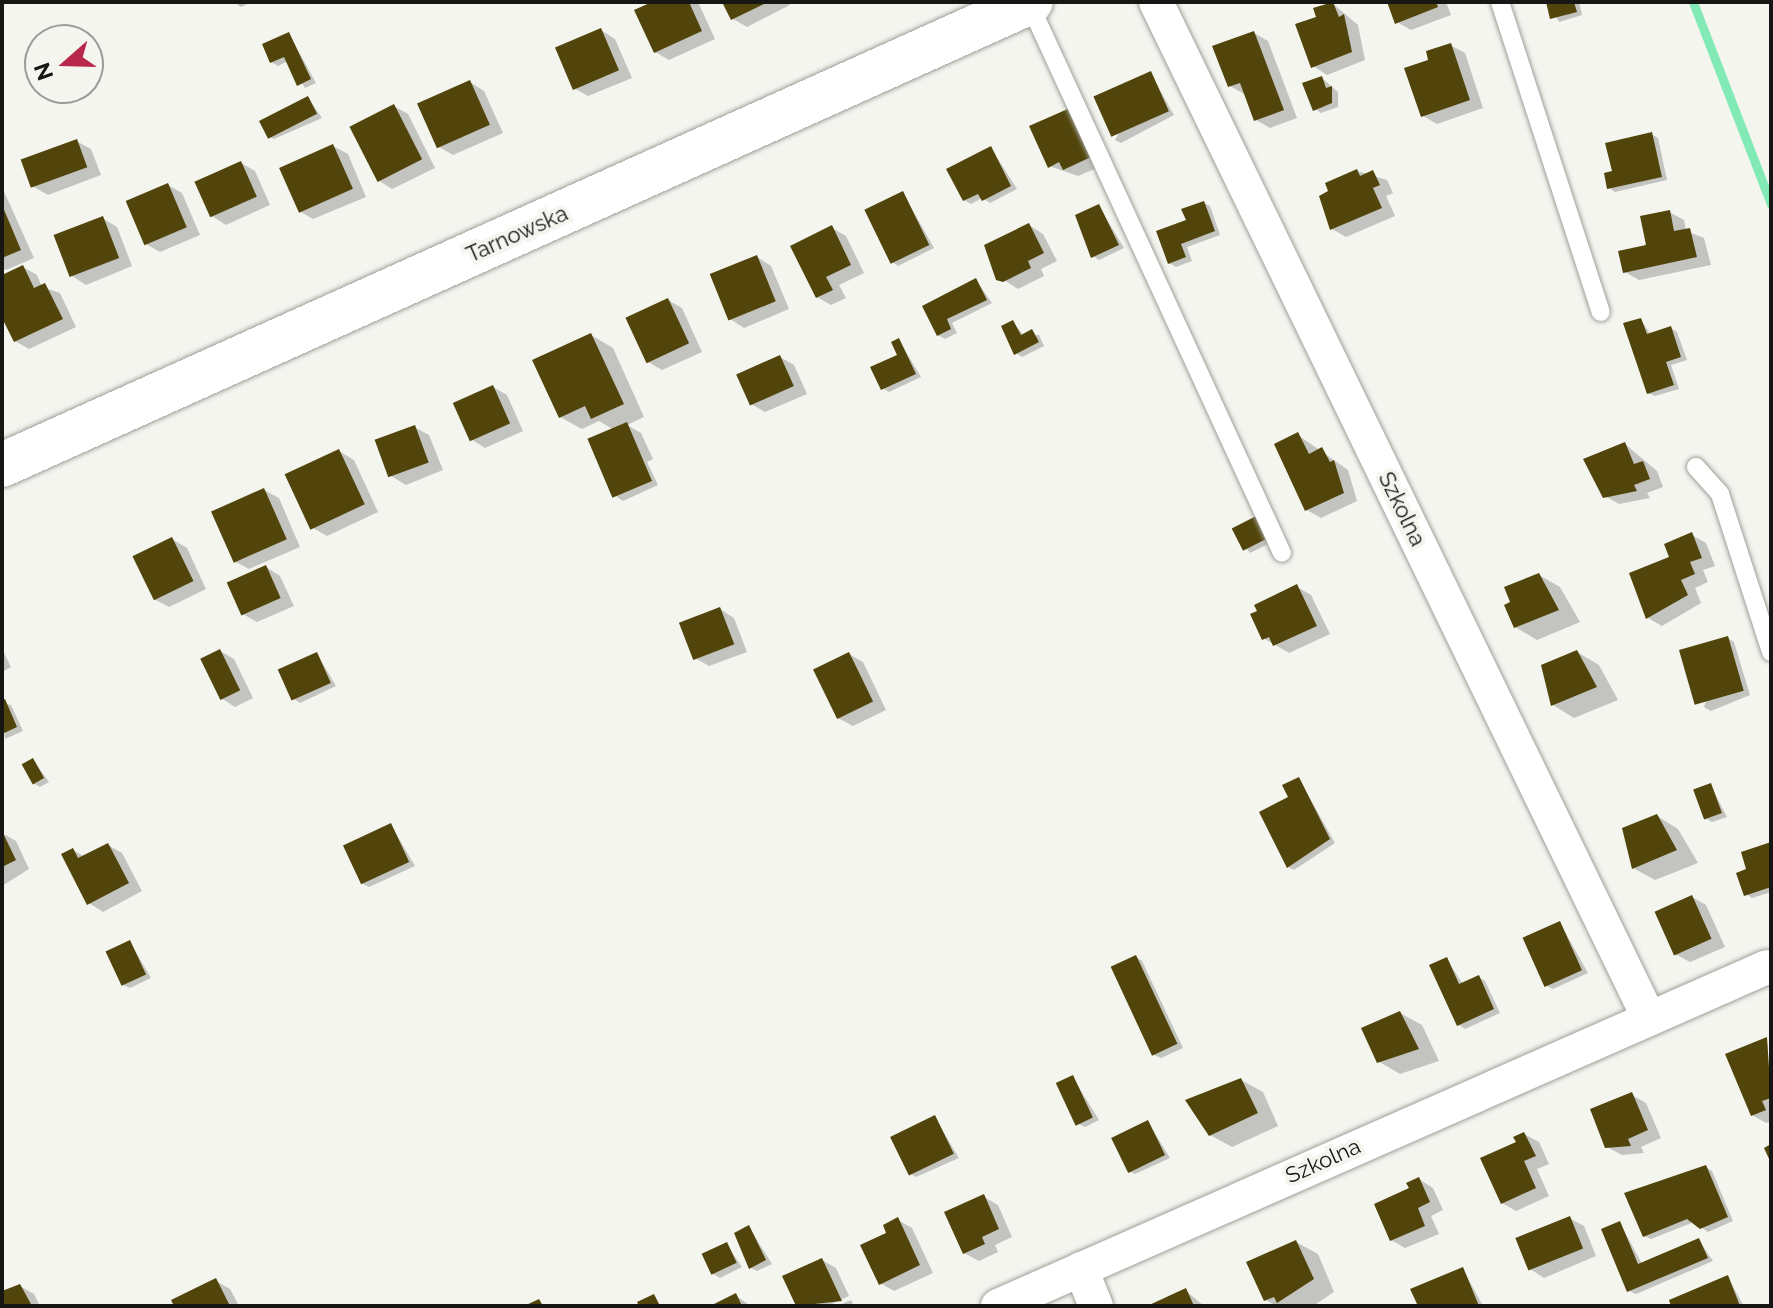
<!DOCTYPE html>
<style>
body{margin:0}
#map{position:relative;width:1773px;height:1308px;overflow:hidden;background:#f4f5ef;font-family:Raleway,sans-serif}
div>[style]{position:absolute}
.shadow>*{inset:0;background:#0003}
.stream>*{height:9px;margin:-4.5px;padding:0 4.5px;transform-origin:4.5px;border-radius:4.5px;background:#82ebb5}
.building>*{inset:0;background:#52450b;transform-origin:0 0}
.roads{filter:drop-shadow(0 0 2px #9ea09a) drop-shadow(0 0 2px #9ea09a)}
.service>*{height:18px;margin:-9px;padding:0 9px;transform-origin:9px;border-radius:9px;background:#fff}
.minor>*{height:34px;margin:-17px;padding:0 17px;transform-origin:17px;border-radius:17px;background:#fff}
.tertiary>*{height:44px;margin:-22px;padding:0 22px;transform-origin:22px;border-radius:22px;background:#fff}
span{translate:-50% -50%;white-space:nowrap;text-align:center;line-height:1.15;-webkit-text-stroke:8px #f4f5ef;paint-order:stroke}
.street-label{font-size:22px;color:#161715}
.frame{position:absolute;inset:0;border:4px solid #161715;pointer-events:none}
.north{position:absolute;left:24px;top:24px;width:80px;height:80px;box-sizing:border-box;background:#f4f5ef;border:2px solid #9b9c98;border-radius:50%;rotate:250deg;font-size:22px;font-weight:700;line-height:32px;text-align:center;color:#161715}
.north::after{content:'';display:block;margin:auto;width:28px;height:36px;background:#b8284c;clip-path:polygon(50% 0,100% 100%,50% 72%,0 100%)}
</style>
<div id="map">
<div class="shadow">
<i style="clip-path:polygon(234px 2px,252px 2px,241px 7px)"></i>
<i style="clip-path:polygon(657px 2px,698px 2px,715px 39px,669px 60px,655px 52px)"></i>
<i style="clip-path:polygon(724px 2px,788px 2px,790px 5px,747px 27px,733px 19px)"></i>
<i style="clip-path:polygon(1389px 2px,1446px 2px,1451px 15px,1411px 30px,1397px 22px)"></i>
<i style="clip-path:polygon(1548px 2px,1579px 2px,1582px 15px,1559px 22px)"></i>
<i style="clip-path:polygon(1332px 3px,1358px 25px,1365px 60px,1327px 75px,1313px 66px,1319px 18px)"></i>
<i style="clip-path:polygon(601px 30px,615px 39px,632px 78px,588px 96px,574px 88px)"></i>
<i style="clip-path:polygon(1254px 33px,1268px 41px,1297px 118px,1270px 128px,1256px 120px,1244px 94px,1230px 86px)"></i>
<i style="clip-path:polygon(289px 34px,316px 83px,305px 88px,288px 61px,278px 66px,271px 62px)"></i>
<i style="clip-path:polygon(1450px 45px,1465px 53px,1483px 108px,1437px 124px,1423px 116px,1431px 61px)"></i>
<i style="clip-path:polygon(1151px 74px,1174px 115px,1121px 143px,1115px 140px)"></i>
<i style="clip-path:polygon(1322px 78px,1338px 92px,1338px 107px,1321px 113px,1315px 109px)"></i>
<i style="clip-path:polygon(470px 82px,484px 91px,503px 133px,453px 155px,439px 147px)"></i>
<i style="clip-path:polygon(308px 98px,322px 118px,274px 139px,268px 136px)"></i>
<i style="clip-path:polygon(394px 106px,408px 114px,435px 168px,392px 189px,378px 180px)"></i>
<i style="clip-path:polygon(1070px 110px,1104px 165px,1078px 176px,1049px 166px)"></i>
<i style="clip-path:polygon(1651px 134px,1658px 138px,1667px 180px,1615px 192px,1609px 188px,1614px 173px)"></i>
<i style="clip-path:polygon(76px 141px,91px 149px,101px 175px,48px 195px,34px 187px)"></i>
<i style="clip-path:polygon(333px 146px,348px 154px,366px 197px,313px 219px,299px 211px)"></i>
<i style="clip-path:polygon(991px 148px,1017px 189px,990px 203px,982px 198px,971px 204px,964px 200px)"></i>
<i style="clip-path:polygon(241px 163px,255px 171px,270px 205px,226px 225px,212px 216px)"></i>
<i style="clip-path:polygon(1357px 171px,1387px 180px,1393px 193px,1386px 196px,1395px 216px,1346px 237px,1332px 229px)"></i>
<i style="clip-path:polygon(168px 185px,182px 193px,200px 235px,160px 252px,146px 244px)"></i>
<i style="clip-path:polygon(2px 187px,34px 258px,6px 270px,2px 268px)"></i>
<i style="clip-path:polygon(903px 193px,934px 248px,898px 266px,892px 262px)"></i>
<i style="clip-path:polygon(1204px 203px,1210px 206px,1220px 235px,1187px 247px,1192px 261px,1176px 267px,1169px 263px,1188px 221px)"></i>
<i style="clip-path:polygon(1099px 206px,1124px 248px,1099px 260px,1093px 256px)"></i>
<i style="clip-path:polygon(1669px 212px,1684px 220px,1686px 231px,1704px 238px,1711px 265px,1639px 280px,1625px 272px)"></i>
<i style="clip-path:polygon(102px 218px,117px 227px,132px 266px,86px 285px,72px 276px)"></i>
<i style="clip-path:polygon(1029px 225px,1043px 234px,1057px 261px,1041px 269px,1044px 276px,1018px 289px,1004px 280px)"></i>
<i style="clip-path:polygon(832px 228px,846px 236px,864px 273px,839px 285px,846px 298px,831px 305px,817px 297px)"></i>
<i style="clip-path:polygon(757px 257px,771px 266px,789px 309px,744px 328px,730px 319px)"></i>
<i style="clip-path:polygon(23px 267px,37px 275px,42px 287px,60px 293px,76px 327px,29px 349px,15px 341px,2px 314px,2px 277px)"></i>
<i style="clip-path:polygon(976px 280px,992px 303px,952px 323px,957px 333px,945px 339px,938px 335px,924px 307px)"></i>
<i style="clip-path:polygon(668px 300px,682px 308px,702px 352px,662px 370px,648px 362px)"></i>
<i style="clip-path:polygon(1641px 320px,1651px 335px,1671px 328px,1677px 332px,1687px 360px,1671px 365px,1679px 389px,1655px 396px,1648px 393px)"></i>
<i style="clip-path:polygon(1013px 322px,1024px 336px,1039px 335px,1044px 346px,1022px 357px,1016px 353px)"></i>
<i style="clip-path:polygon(591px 335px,613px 348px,644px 417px,627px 425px,641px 433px,653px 459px,647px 462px,658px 485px,623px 501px,617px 497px,614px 430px,599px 421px,582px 429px,560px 417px)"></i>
<i style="clip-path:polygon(899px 340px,921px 377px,889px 392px,882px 388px,899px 356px)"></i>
<i style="clip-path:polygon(780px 357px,794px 365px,807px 394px,765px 412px,751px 404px)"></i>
<i style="clip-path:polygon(493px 387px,507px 395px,523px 431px,485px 448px,471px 439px)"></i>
<i style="clip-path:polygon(414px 427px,429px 435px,443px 470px,406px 485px,391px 476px)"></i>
<i style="clip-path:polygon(1298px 435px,1348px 470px,1357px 501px,1321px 518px,1307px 510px)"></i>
<i style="clip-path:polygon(1625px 444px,1657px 471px,1663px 487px,1647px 493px,1650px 498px,1619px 504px,1605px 496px)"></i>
<i style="clip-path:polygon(339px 451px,354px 460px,378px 512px,327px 536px,313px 528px)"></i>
<i style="clip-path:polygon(264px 490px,279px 498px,300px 547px,249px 569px,234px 561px)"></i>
<i style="clip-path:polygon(1233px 529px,1278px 539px,1250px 553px)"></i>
<i style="clip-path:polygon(1692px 535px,1706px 543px,1715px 566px,1703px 570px,1708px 582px,1695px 588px,1701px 603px,1662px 626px,1648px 618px,1672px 558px)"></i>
<i style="clip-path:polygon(172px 539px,187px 548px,206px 589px,169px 607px,154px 599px)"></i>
<i style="clip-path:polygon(266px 567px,280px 576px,294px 606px,257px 622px,243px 614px)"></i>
<i style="clip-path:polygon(1539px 575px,1560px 587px,1580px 622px,1537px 640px,1515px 627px)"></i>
<i style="clip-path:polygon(1297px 587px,1311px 595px,1330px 634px,1289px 653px,1263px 638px)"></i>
<i style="clip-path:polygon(720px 609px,734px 618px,747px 652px,709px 666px,695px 658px)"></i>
<i style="clip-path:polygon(1728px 638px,1734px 642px,1750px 695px,1711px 711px,1704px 707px)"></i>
<i style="clip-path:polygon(2px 649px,11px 667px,2px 672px)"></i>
<i style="clip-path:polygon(220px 651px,234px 659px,253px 698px,235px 707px,221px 698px)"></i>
<i style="clip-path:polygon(1577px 652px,1599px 665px,1618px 700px,1574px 718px,1553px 705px)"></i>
<i style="clip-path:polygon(317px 654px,336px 686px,300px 703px,294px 699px)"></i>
<i style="clip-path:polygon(849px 654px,863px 662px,886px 710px,853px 726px,838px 718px)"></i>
<i style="clip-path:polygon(2px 703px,11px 705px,23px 731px,5px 739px)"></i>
<i style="clip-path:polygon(33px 760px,49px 782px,40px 787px,33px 783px)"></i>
<i style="clip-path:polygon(1299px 779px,1335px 843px,1294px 870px,1288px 867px,1291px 798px)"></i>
<i style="clip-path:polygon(1711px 786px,1727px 817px,1712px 822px,1705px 818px)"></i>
<i style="clip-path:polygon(1657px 816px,1678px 829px,1698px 863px,1655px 880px,1633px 868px)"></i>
<i style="clip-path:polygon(391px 825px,415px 866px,369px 887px,363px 884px)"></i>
<i style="clip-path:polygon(2px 833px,16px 841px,29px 869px,2px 886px)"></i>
<i style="clip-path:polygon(1771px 844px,1771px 892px,1752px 898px,1746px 894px,1748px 871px)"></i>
<i style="clip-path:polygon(108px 845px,122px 853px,142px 891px,103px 912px,89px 903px,73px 850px,85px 857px)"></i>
<i style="clip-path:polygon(1692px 897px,1706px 905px,1725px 947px,1690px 962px,1675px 954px)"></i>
<i style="clip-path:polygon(1560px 923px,1588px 973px,1553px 989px,1547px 986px)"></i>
<i style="clip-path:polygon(130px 942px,151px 978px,130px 988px,123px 985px)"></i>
<i style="clip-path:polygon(1136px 957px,1142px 961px,1183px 1048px,1161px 1058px,1154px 1055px)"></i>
<i style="clip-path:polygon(1447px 960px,1463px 984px,1478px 977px,1485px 981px,1500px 1013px,1465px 1029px,1459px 1025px)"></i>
<i style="clip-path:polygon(1400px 1013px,1422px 1025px,1439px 1061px,1400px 1074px,1378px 1061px)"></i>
<i style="clip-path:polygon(1767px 1039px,1771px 1121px,1766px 1123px,1752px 1115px,1728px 1055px)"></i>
<i style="clip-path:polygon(1073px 1078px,1099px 1120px,1085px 1127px,1079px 1124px)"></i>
<i style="clip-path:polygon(1241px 1080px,1263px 1092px,1278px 1126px,1232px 1147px,1210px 1135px)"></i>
<i style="clip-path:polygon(1632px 1095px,1646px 1103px,1661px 1138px,1641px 1147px,1644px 1153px,1622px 1155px,1607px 1147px)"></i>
<i style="clip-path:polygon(935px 1118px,959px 1158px,916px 1177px,909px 1173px)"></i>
<i style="clip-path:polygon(1148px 1122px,1170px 1158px,1135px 1174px,1128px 1171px)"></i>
<i style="clip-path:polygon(1524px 1134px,1539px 1142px,1549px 1164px,1537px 1169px,1549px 1196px,1516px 1211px,1502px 1203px)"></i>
<i style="clip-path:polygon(1706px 1167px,1712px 1171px,1733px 1221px,1708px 1232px,1694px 1222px,1651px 1239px,1644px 1236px)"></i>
<i style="clip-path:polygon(1419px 1179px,1433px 1188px,1443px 1210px,1431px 1216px,1439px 1234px,1405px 1248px,1391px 1240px)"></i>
<i style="clip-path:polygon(984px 1197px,998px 1205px,1012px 1237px,995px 1245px,998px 1252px,979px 1261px,964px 1253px)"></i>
<i style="clip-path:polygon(1569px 1218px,1584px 1226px,1596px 1256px,1544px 1278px,1530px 1269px)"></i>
<i style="clip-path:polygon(898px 1220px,912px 1228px,933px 1273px,894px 1291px,880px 1283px,889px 1233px)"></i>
<i style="clip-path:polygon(1620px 1223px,1642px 1264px,1699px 1240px,1713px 1261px,1636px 1294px,1629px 1291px)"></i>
<i style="clip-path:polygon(749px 1227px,772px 1264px,757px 1271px,751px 1268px)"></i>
<i style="clip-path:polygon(1296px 1242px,1318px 1254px,1334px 1292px,1313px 1306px,1276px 1306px,1266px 1300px)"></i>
<i style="clip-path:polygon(727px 1245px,742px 1267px,720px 1278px,713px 1274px)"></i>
<i style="clip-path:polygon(822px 1260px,836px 1268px,849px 1296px,827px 1306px,798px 1306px,784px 1277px)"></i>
<i style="clip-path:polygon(1463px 1269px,1483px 1306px,1420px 1306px)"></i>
<i style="clip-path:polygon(1728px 1278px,1744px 1306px,1673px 1306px)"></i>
<i style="clip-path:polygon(216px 1281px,230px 1289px,239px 1306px,176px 1306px)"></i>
<i style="clip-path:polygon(20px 1286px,34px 1294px,40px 1306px,2px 1306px,2px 1292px)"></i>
<i style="clip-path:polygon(1186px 1291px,1204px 1306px,1152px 1306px)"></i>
<i style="clip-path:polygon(735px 1295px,751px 1306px,715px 1306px)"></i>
<i style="clip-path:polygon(851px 1300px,854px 1306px,837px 1306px)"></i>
</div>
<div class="stream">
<i style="left:1693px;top:2px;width:217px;rotate:68.9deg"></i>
</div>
<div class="building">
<i style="clip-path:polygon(652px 2px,689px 2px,702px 31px,654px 53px,634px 10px)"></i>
<i style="clip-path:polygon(722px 2px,768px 2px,731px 20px)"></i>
<i style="clip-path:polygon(1333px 2px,1339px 17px,1344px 14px,1352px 52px,1311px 68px,1295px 24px,1316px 17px,1313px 8px)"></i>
<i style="clip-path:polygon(1387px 2px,1436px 2px,1438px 7px,1395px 24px)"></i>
<i style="clip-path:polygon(1546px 2px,1574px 2px,1577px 12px,1550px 19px)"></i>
<i style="left:601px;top:28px;width:46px;height:50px;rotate:67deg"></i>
<i style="clip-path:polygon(1254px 31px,1284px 110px,1254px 121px,1240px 83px,1228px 87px,1212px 46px)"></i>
<i style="clip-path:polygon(289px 32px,311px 79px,297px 86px,284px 57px,270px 63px,262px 44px)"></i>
<i style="clip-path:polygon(1451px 43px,1470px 100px,1421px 117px,1404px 68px,1428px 60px,1426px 51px)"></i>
<i style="left:1151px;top:71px;width:44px;height:63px;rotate:66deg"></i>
<i style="clip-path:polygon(1322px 76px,1326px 88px,1332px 86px,1332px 103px,1313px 111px,1302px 83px)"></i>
<i style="left:470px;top:80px;width:49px;height:58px;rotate:66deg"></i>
<i style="left:308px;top:96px;width:20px;height:55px;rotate:63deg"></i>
<i style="left:394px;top:104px;width:62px;height:50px;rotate:63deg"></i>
<i style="clip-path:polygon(1070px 108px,1091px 157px,1063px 170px,1059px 162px,1048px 168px,1029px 126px)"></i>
<i style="clip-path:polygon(1652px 132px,1662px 177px,1607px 189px,1604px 173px,1612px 171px,1605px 143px)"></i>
<i style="left:77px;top:139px;width:30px;height:60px;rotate:70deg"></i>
<i style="left:333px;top:144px;width:49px;height:59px;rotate:66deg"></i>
<i style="clip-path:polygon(991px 146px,1011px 186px,982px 201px,978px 194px,963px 201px,946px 169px)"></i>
<i style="left:241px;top:161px;width:39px;height:51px;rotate:66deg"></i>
<i style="clip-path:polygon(1357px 169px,1360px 176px,1373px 170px,1380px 185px,1373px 188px,1382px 208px,1330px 230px,1319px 196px,1328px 191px,1325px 183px)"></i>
<i style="left:168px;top:183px;width:48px;height:46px;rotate:67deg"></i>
<i style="left:903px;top:191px;width:60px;height:43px;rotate:64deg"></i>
<i style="clip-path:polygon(1204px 201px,1215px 231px,1181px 244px,1186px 257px,1168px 264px,1156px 231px,1186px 220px,1181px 209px)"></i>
<i style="clip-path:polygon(1099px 204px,1119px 245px,1091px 258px,1075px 215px)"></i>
<i style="clip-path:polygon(2px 205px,21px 250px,2px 258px)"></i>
<i style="clip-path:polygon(1670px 210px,1674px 231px,1690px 228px,1697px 257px,1623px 273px,1618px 251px,1646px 245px,1640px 216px)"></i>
<i style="left:103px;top:216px;width:45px;height:53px;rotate:69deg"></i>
<i style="clip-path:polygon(1029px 223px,1044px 253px,1028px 261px,1031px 268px,1003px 282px,996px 280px,984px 245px)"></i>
<i style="clip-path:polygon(832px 225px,851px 265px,826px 277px,833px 290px,816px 298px,790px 246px)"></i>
<i style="left:757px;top:255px;width:50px;height:51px;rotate:68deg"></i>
<i style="clip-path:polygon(23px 265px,34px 288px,45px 283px,63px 319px,14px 342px,2px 318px,2px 275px)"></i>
<i style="clip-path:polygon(976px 278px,987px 300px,947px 319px,951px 329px,937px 336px,922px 306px)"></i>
<i style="left:668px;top:298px;width:50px;height:47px;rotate:65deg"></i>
<i style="clip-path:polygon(1641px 318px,1647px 334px,1671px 326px,1681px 357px,1666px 362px,1674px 385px,1647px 394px,1623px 323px)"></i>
<i style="clip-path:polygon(1013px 320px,1021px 335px,1032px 329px,1039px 342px,1014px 355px,1001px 326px)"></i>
<i style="clip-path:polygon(591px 333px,624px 404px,591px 419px,585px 406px,559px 418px,532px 360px)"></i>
<i style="clip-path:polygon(899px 338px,916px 374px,881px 390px,870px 367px,897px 355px,891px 342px)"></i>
<i style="left:780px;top:355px;width:34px;height:48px;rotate:66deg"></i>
<i style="left:493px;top:385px;width:42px;height:44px;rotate:66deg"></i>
<i style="left:627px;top:422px;width:64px;height:43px;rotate:67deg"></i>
<i style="left:415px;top:425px;width:40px;height:43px;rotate:70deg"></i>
<i style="clip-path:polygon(1298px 432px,1309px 454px,1322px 447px,1330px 462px,1334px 460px,1344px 493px,1305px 511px,1274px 444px)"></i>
<i style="clip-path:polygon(1625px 442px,1634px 464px,1643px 461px,1650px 479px,1634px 485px,1637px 491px,1603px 498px,1583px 459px)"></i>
<i style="left:339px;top:449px;width:61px;height:60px;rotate:65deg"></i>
<i style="left:264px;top:488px;width:56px;height:58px;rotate:66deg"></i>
<i style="left:1262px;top:513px;width:25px;height:34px;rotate:63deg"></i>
<i style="clip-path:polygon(1692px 532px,1702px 558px,1690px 562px,1695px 574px,1681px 580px,1688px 595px,1646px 619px,1629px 573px,1669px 557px,1664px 544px)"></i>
<i style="left:172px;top:537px;width:49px;height:44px;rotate:64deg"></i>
<i style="left:266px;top:565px;width:36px;height:43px;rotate:66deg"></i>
<i style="clip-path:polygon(1539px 573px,1559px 610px,1514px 628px,1504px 605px,1510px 602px,1504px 587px)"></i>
<i style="clip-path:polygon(1297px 584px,1317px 626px,1273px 646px,1269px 637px,1262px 640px,1250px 614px,1257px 611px,1254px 605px)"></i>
<i style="left:720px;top:607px;width:40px;height:44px;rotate:69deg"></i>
<i style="left:1728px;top:636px;width:57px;height:51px;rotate:74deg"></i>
<i style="left:220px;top:649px;width:46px;height:22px;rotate:64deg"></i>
<i style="clip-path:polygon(1577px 650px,1597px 687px,1551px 706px,1541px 665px)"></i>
<i style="left:317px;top:652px;width:34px;height:43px;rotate:66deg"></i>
<i style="left:849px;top:652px;width:55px;height:40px;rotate:64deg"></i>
<i style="clip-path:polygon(5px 699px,17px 727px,2px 734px,2px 700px)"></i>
<i style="left:33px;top:758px;width:23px;height:13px;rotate:61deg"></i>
<i style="clip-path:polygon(1299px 777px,1330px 839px,1287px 868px,1259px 812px,1288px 797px,1282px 785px)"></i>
<i style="left:1711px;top:783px;width:32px;height:19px;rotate:70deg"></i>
<i style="clip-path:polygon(1657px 814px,1677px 850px,1632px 869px,1622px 828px)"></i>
<i style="left:391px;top:823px;width:43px;height:53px;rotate:65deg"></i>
<i style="clip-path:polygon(2px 831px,16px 860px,2px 867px)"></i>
<i style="clip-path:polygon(1771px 842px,1771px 887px,1744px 896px,1736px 873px,1746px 869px,1741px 852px)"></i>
<i style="clip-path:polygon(108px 843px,129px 883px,87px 905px,61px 854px,73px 848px,78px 858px)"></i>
<i style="left:1692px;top:895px;width:48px;height:41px;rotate:66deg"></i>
<i style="left:1560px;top:921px;width:54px;height:41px;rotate:66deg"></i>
<i style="left:130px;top:940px;width:38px;height:27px;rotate:65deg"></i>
<i style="left:1136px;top:955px;width:98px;height:28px;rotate:65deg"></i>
<i style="clip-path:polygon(1447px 957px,1459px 984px,1479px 975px,1494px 1009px,1457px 1026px,1429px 965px)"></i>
<i style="clip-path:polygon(1400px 1011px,1419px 1049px,1377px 1063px,1361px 1028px)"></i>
<i style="clip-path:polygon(1767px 1037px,1771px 1098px,1762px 1101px,1766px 1110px,1751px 1116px,1725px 1054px)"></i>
<i style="left:1073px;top:1075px;width:47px;height:19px;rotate:65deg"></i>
<i style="clip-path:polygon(1241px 1078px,1258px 1113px,1209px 1136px,1185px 1100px)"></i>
<i style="clip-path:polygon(1632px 1092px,1648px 1130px,1628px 1139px,1631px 1146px,1605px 1148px,1590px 1109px)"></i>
<i style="left:935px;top:1115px;width:43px;height:50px;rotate:64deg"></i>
<i style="left:1148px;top:1120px;width:39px;height:41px;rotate:64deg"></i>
<i style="clip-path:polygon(1524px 1132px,1536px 1156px,1524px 1161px,1536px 1188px,1501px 1204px,1480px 1158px,1516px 1142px,1513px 1137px)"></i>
<i style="clip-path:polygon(1771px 1144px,1771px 1163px,1764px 1148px)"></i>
<i style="clip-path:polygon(1706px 1165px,1728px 1217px,1700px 1229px,1687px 1219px,1643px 1237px,1624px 1193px)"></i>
<i style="clip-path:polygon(1419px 1177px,1430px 1202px,1418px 1208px,1425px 1226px,1390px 1241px,1374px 1204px,1409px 1188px,1406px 1183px)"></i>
<i style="clip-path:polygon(984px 1194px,999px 1229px,982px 1237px,985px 1244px,963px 1254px,944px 1212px)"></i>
<i style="left:1570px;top:1216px;width:35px;height:59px;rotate:68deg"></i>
<i style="clip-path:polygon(898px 1217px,920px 1265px,879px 1285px,860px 1245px,886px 1233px,883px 1225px)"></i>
<i style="clip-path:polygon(1620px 1221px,1638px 1264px,1699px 1238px,1708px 1258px,1627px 1292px,1601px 1229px)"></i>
<i style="clip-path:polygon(749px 1225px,766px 1260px,749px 1269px,734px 1233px)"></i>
<i style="clip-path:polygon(1296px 1240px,1314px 1279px,1277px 1303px,1274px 1297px,1264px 1301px,1246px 1262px)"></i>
<i style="left:727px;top:1242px;width:23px;height:28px;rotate:65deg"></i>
<i style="clip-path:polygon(822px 1258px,842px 1301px,796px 1306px,782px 1276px)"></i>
<i style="clip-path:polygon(1463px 1267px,1479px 1306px,1418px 1306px,1410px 1289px)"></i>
<i style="clip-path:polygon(1728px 1275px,1740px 1306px,1671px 1306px,1669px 1300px)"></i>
<i style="clip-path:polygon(216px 1278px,230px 1306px,174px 1306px,171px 1300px)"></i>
<i style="clip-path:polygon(20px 1284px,32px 1306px,2px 1306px,2px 1291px)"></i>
<i style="clip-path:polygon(1186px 1288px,1194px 1306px,1147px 1306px)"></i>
<i style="clip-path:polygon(736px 1293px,742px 1306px,710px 1306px)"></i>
<i style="clip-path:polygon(654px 1294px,660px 1306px,639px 1306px,637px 1302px)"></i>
<i style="clip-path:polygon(539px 1299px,543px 1306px,524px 1306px)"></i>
</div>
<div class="roads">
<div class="service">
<i style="left:1500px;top:2px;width:326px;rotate:72deg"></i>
<i style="left:1029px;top:3px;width:605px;rotate:65.3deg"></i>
<i style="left:1696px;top:467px;width:36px;rotate:48deg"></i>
<i style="left:1720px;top:494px;width:166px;rotate:72.1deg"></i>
</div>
<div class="minor">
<i style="left:1156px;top:2px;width:1127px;rotate:64.12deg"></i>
<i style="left:1081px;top:1269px;width:40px;rotate:68deg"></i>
<i style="left:998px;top:1306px;width:840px;rotate:-23.79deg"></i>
</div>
<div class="tertiary">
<i style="left:2px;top:465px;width:1128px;rotate:-24.23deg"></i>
</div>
</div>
<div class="street-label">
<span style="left:517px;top:234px;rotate:-24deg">Tarnowska</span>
<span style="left:1402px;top:509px;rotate:64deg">Szkolna</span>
<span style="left:1323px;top:1161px;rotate:-24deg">Szkolna</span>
</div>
<div class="frame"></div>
<div class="north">N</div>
</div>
